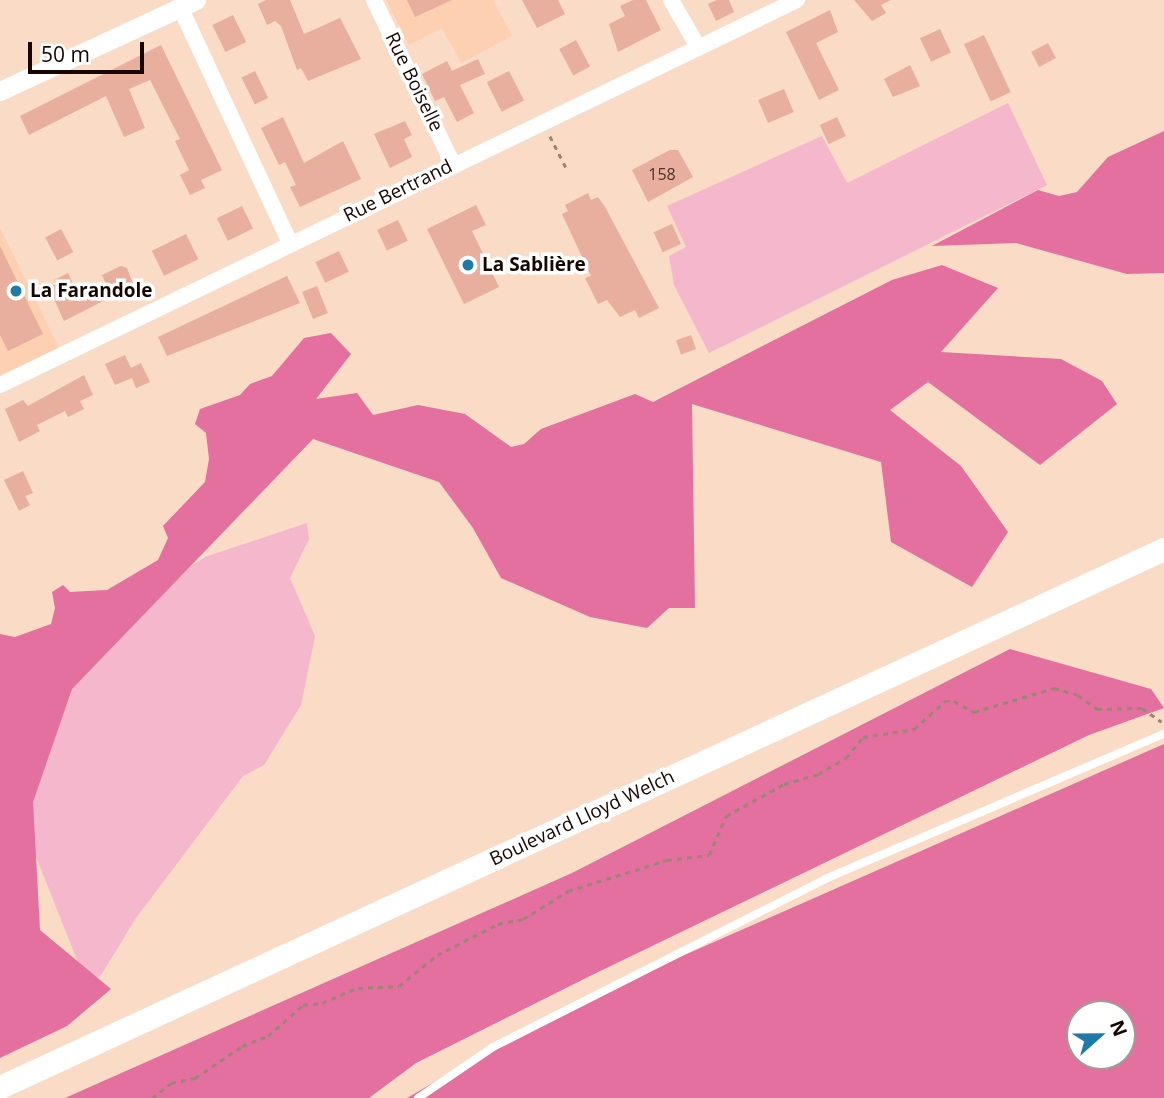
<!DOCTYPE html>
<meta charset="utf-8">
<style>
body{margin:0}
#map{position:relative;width:1164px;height:1098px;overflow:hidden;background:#f9dbc6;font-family:"Open Sans",sans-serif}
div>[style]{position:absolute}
.built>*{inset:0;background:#fdd0b1}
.green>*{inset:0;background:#f4b7cc}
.forest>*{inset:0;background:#e3709e}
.building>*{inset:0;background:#e8ae9e;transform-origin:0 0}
.path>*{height:2.5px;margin-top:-1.25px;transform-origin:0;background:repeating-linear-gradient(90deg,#9d8475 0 5px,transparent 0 10px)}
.service>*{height:8px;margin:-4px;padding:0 4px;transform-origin:4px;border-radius:4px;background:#fff}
.minor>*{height:16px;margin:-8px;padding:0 8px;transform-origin:8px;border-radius:8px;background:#fff}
.tertiary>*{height:19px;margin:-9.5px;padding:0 9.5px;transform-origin:9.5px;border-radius:9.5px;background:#fff}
.secondary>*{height:23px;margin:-11.5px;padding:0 11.5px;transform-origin:11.5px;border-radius:11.5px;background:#fff}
.dots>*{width:19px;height:19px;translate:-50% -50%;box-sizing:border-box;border:4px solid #fff;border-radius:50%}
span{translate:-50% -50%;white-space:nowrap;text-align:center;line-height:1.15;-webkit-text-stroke:7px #fff;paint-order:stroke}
.number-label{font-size:16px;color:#4b3128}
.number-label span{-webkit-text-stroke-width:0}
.street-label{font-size:19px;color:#170700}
.poi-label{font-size:19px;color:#170700;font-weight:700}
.left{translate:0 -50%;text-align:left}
.north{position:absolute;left:1066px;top:1000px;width:70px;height:70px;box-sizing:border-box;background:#fff;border:2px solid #a29c99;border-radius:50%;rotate:69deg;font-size:19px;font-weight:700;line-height:28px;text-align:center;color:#170700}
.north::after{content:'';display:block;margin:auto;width:24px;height:32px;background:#1f7aa8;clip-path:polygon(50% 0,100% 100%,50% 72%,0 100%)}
.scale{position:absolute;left:28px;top:42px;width:116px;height:32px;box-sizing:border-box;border:4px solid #170700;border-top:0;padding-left:9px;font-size:21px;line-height:24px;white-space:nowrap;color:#170700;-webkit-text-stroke:5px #fff;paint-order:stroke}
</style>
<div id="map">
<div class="built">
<i style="clip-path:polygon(386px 0,493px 0,512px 36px,461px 63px,442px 28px,409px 45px)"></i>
<i style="clip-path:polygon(0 228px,62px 354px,0 384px)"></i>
</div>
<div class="green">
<i style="clip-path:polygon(1008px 103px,1047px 185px,709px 353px,674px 285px,669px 256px,686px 247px,667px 206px,822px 136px,847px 183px)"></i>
<i style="clip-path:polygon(307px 523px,309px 539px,290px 578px,315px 636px,301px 705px,264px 765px,243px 776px,136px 918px,101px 975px,87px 985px,0 766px,150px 593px,205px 557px)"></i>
</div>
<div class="forest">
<i style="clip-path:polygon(1164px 131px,1164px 273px,1127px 274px,1016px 243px,932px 246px,1038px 190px,1059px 196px,1077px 192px,1108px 157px)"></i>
<i style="clip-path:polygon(942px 265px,998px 288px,941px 352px,1061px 359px,1102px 381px,1117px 404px,1040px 465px,928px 382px,890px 410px,961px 466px,1008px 532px,972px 587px,891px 542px,881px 462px,692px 404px,695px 608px,669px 608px,647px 628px,590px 617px,501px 578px,473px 528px,439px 482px,313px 439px,72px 689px,33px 802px,40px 930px,111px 989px,67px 1026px,0 1058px,0 634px,15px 637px,51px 624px,55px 608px,52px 592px,63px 585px,70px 592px,107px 590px,158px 560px,168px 538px,163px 526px,205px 482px,209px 459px,206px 433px,195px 424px,200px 409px,240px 395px,250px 384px,272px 376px,304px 338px,331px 333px,351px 354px,316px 399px,357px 393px,373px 415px,418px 405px,465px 414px,511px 447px,524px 444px,541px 429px,635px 394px,653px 402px,892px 280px)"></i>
<i style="clip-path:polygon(1010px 649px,1151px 689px,1164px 708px,1089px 735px,592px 975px,416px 1063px,369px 1098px,65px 1098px,572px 873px)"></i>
<i style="clip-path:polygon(evenodd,1164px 744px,1164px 1098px,407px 1098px,512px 1037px,680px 957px,1164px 744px,1080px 1014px,1122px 1014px,1122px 1056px,1080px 1056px,1080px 1014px)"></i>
</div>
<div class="building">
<i style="clip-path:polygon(266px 0,290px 0,304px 34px,340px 18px,361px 59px,308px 81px,301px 68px,297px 70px,281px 26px,275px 21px,267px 25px,258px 4px)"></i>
<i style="clip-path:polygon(407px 0,452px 0,415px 17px)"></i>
<i style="clip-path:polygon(522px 0,558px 0,565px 14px,537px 28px)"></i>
<i style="clip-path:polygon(633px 0,646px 0,661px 30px,618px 52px,609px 24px,625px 16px,620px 6px)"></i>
<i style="clip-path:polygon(717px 0,729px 0,734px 12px,716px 21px,708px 4px)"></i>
<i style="clip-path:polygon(854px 0,891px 0,881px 5px,886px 13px,872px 21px)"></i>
<i style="clip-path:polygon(830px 10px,838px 32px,816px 43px,839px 90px,819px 100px,786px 32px)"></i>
<i style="left:233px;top:15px;width:30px;height:23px;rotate:64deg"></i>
<i style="left:940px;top:29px;width:26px;height:22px;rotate:65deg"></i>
<i style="left:984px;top:35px;width:63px;height:22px;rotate:65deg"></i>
<i style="left:576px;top:40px;width:30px;height:19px;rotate:62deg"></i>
<i style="left:1048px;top:43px;width:17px;height:19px;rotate:62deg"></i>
<i style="clip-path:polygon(161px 45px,222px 170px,201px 180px,205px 188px,190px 195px,180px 175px,189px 170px,175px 141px,180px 139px,150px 80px,129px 89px,145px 128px,124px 137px,106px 96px,29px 135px,20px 116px)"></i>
<i style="clip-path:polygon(478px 59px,485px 74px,460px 85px,474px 113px,457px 122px,444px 97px,435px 101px,422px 74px,447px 61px,452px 71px)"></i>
<i style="clip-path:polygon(910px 65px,920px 86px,893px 97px,884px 79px)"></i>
<i style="left:255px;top:71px;width:30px;height:15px;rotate:64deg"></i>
<i style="left:509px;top:71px;width:33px;height:25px;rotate:63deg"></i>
<i style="left:784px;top:89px;width:25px;height:28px;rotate:67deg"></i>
<i style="clip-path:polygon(283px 117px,304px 163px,343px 141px,361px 179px,300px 207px,290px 187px,296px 185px,285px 162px,279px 165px,261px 128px)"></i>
<i style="left:837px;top:117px;width:21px;height:19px;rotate:65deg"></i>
<i style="clip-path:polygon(405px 121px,412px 135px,404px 139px,412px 157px,390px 168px,374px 134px)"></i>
<i style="clip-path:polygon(670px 150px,678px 150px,693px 177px,648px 202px,632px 170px)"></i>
<i style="clip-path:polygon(588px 193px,591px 200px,598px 197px,605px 207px,659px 308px,639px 318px,635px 310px,620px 317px,607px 300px,598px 304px,585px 278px,591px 276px,562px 214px,568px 211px,565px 205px)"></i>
<i style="clip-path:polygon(476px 205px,486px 225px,472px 231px,499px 287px,464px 304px,427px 229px)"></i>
<i style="left:242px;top:206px;width:25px;height:28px;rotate:64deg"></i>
<i style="left:398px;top:220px;width:23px;height:23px;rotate:65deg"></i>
<i style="left:672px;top:224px;width:22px;height:20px;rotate:66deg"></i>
<i style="left:61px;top:229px;width:26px;height:18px;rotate:62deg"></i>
<i style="left:186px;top:234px;width:28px;height:38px;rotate:64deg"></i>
<i style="clip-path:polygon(0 246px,43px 334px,8px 351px,0 335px)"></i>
<i style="left:339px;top:251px;width:23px;height:26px;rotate:65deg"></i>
<i style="clip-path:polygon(121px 266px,127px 268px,136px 291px,120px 298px,117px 294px,64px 321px,49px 288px,56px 284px,54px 280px,68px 273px,79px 296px,106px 284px,102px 275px)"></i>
<i style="clip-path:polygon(287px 276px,300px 303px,167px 356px,158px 337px)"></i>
<i style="left:317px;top:286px;width:29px;height:16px;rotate:68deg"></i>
<i style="left:691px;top:335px;width:15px;height:16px;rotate:70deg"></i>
<i style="clip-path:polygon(125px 355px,131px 368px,141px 363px,150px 382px,136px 388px,132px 378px,115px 385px,105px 364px)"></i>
<i style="clip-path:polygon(84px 375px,93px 395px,80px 401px,84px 409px,68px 417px,65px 411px,37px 425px,40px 431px,19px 442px,5px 409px,23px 400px,28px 406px)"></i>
<i style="clip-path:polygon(23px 471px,33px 493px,25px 496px,30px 505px,19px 511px,4px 480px)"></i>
</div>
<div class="path">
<i style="left:550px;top:136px;width:35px;rotate:63deg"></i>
<i style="left:152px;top:1098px;width:24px;rotate:-38deg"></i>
<i style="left:171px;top:1083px;width:25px;rotate:-12deg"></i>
<i style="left:195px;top:1078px;width:57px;rotate:-34.2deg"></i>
<i style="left:242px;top:1046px;width:28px;rotate:-21deg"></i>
<i style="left:268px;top:1036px;width:47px;rotate:-41.5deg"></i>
<i style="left:303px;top:1005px;width:19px;rotate:-6deg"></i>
<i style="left:322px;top:1003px;width:39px;rotate:-23deg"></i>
<i style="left:358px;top:988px;width:41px;rotate:-2.8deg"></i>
<i style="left:399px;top:986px;width:49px;rotate:-39.2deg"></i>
<i style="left:437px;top:955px;width:68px;rotate:-26.9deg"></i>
<i style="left:498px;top:924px;width:25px;rotate:-11deg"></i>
<i style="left:523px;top:919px;width:53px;rotate:-31.9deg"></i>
<i style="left:568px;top:891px;width:104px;rotate:-17.4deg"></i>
<i style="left:667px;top:860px;width:42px;rotate:-6.8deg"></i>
<i style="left:709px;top:855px;width:43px;rotate:-66.4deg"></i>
<i style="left:726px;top:816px;width:66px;rotate:-28.9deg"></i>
<i style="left:784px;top:784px;width:35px;rotate:-16deg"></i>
<i style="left:818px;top:774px;width:32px;rotate:-30deg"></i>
<i style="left:846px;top:758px;width:27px;rotate:-51deg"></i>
<i style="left:863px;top:737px;width:52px;rotate:-8.9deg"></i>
<i style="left:914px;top:729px;width:42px;rotate:-42.1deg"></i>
<i style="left:945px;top:701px;width:9px"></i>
<i style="left:954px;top:701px;width:23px;rotate:29deg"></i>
<i style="left:974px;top:712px;width:84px;rotate:-16.7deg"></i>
<i style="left:1054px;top:688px;width:25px;rotate:16deg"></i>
<i style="left:1078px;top:695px;width:24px;rotate:36deg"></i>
<i style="left:1097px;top:709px;width:45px;rotate:-1.3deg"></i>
<i style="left:1142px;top:708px;width:24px;rotate:35deg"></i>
</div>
<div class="service">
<i style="left:418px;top:1098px;width:91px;rotate:-34.2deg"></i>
<i style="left:493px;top:1047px;width:372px;rotate:-26.8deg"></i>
<i style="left:825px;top:879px;width:369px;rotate:-23.2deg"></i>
</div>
<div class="minor">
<i style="left:374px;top:0;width:182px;rotate:64.3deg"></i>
<i style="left:671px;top:0;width:54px;rotate:60.1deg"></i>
<i style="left:180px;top:7px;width:260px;rotate:65deg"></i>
<i style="left:0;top:385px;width:885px;rotate:-25.78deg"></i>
</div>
<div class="tertiary">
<i style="left:0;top:91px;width:216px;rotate:-24.9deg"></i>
</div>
<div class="secondary">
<i style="left:0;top:1087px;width:1282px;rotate:-24.81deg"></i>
</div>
<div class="dots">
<i style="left:468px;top:265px;background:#1f7aa8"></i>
<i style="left:16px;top:291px;background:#1f7aa8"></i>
</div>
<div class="number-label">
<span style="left:662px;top:174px">158</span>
</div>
<div class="street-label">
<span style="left:414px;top:82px;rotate:64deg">Rue Boiselle</span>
<span style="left:398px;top:191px;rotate:-26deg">Rue Bertrand</span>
<span style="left:582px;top:818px;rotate:-25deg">Boulevard Lloyd Welch</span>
</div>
<div class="poi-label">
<span class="left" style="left:482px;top:265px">La Sablière</span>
<span class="left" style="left:30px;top:291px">La Farandole</span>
</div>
<div class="north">N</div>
<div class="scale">50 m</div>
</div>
